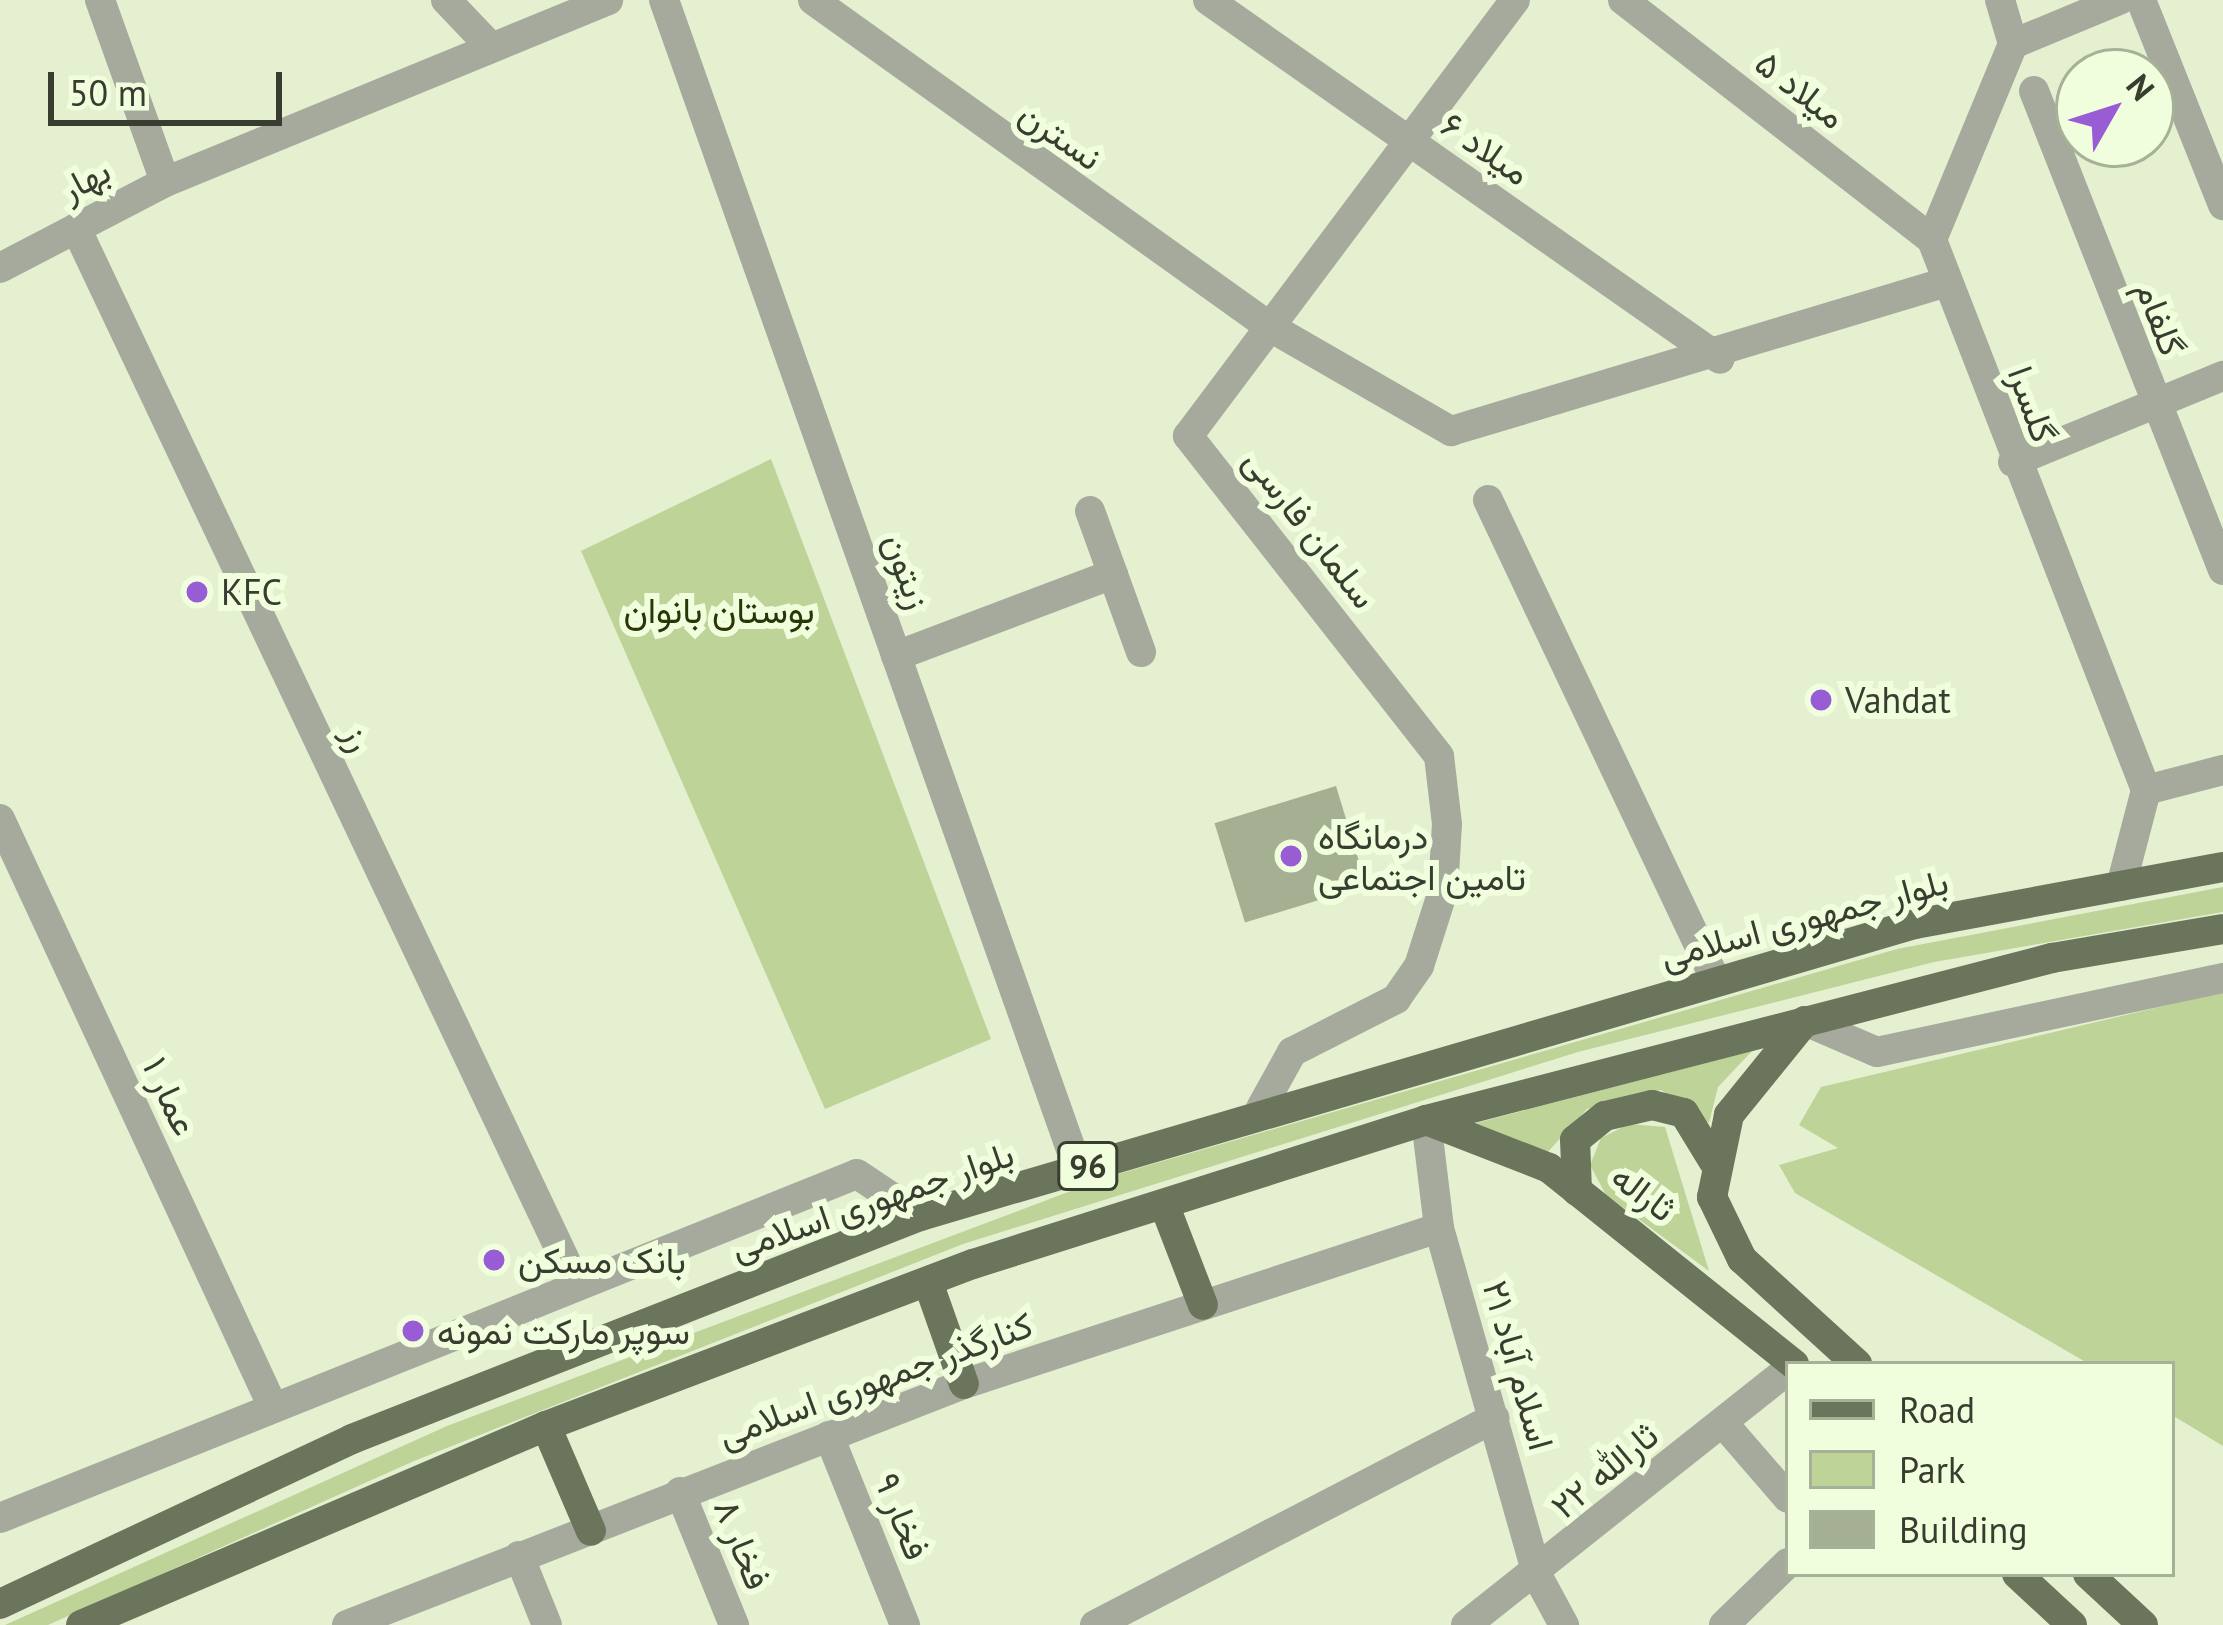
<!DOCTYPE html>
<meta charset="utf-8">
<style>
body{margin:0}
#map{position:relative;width:2223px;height:1625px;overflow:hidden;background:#e4f0d0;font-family:"PT Sans",Vazirmatn,sans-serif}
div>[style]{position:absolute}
.green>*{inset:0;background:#bed398}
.building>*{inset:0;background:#a4b091;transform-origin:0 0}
.minor>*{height:30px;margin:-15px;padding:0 15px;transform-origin:15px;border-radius:15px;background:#a5aa9d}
.major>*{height:30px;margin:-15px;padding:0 15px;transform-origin:15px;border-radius:15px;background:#6b755c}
.dots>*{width:33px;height:33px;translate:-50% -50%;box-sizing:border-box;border:6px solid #f1fedd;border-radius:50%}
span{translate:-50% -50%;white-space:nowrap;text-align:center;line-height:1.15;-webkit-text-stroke:12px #f1fedd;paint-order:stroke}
.shield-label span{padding:3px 9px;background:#f1fedd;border:3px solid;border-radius:9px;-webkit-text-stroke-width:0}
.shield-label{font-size:33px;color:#383d30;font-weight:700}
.street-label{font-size:36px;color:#383d30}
.poi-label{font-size:36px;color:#383d30}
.left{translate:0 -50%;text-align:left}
.park-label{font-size:36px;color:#293706}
.legend{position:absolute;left:1785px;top:1361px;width:390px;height:216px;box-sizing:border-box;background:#f1fedd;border:3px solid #a7b198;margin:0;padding:15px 21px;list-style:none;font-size:36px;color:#383d30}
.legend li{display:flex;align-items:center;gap:24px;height:60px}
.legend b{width:60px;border:3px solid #a7b198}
.north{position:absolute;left:2055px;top:48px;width:120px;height:120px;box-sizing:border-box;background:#f1fedd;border:3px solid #a7b198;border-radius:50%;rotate:51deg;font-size:33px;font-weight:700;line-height:48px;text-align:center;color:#383d30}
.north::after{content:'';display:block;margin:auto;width:42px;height:54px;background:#985cd4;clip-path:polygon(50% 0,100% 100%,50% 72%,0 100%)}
.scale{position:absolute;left:48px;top:72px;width:234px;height:54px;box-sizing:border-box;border:6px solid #383d30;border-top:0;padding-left:15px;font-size:36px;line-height:42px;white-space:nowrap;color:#383d30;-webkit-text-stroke:9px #f1fedd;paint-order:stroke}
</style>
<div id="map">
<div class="green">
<i style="clip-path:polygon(771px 459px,991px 1039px,825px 1109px,581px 551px)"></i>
<i style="clip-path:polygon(2223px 887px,2223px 912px,1934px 962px,1578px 1052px,963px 1244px,414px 1461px,48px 1625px,5px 1625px,447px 1426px,1108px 1177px,1897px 949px)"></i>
<i style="clip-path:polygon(2223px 992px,2223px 1446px,2172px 1415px,2172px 1364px,2089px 1364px,1795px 1193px,1779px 1165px,1838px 1148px,1799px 1125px,1821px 1087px)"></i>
<i style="clip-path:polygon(1752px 1051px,1718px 1087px,1709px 1123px,1661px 1090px,1587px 1109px,1546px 1154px,1469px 1125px)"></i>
<i style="clip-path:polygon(1629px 1124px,1665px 1127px,1709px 1271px,1606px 1195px,1590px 1165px,1601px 1138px)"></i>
</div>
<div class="building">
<i style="left:1336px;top:786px;width:104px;height:127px;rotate:73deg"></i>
</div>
<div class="minor">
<i style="left:100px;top:0;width:193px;rotate:70.3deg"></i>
<i style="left:446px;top:0;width:64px;rotate:46.3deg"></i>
<i style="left:664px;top:0;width:1240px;rotate:70.5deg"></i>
<i style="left:813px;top:0;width:562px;rotate:35.59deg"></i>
<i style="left:1270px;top:327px;width:209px;rotate:29.9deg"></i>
<i style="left:1451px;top:431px;width:518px;rotate:-16.72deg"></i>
<i style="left:1208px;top:0;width:625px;rotate:35.04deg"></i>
<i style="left:1623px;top:0;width:391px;rotate:37.8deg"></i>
<i style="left:2000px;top:0;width:46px;rotate:73.5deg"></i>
<i style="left:2141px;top:0;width:221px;rotate:68.2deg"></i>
<i style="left:2013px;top:44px;width:212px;rotate:112.5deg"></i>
<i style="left:1932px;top:240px;width:590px;rotate:68.74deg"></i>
<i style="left:2013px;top:44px;width:115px;rotate:-22.5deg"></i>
<i style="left:2034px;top:91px;width:515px;rotate:68.47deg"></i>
<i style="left:76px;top:228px;width:1163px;rotate:64.65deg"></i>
<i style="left:0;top:268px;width:186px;rotate:-27.5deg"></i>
<i style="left:165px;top:182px;width:479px;rotate:-22.3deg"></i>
<i style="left:2013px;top:462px;width:227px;rotate:-22.3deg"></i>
<i style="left:1488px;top:500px;width:532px;rotate:64.64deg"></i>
<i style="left:1090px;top:511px;width:150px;rotate:70.1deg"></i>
<i style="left:896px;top:656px;width:232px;rotate:-20.7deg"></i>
<i style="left:2146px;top:790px;width:80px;rotate:-14.6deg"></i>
<i style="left:0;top:819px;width:646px;rotate:65.1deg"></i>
<i style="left:2121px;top:886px;width:99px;rotate:-75.4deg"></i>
<i style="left:1805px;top:1021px;width:78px;rotate:23.3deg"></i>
<i style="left:1877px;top:1052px;width:354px;rotate:-12.1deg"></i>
<i style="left:1261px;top:1108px;width:64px;rotate:-61deg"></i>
<i style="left:1292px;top:1052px;width:117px;rotate:-27deg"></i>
<i style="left:1396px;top:999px;width:40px;rotate:-55.1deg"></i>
<i style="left:1419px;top:966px;width:79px;rotate:-72.3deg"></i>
<i style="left:1443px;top:891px;width:67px;rotate:-86.6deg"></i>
<i style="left:1447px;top:824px;width:68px;rotate:-96.7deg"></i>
<i style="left:1439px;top:756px;width:407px;rotate:-128.1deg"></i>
<i style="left:1188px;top:436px;width:545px;rotate:-53.13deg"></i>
<i style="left:1426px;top:1120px;width:109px;rotate:83.1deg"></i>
<i style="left:1439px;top:1228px;width:363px;rotate:74.2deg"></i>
<i style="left:1538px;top:1577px;width:55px;rotate:61.6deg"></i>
<i style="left:1723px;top:1423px;width:99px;rotate:49.1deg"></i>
<i style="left:829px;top:1436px;width:204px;rotate:68.1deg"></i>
<i style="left:680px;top:1492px;width:144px;rotate:67.9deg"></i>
<i style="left:0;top:1518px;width:923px;rotate:-21.87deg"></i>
<i style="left:857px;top:1174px;width:76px;rotate:33.7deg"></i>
<i style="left:519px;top:1556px;width:74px;rotate:67.9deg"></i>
<i style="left:347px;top:1625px;width:662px;rotate:-21.34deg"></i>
<i style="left:964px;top:1384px;width:500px;rotate:-18.2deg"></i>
<i style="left:1095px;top:1625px;width:450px;rotate:-27.4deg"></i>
<i style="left:1466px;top:1625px;width:411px;rotate:-38.4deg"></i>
<i style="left:1724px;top:1625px;width:89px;rotate:-44.1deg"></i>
</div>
<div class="major">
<i style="left:1805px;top:1021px;width:121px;rotate:129deg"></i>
<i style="left:1729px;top:1115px;width:84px;rotate:101.7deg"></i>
<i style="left:1712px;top:1197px;width:69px;rotate:64.2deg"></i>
<i style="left:1742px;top:1259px;width:156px;rotate:42.4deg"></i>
<i style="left:1426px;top:1120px;width:132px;rotate:21.3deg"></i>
<i style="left:1549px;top:1168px;width:314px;rotate:38.7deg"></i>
<i style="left:1577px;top:1191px;width:51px;rotate:-92.2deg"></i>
<i style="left:1575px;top:1140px;width:38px;rotate:-39deg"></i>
<i style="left:1605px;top:1116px;width:48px;rotate:-13.2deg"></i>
<i style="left:1652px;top:1105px;width:33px;rotate:14deg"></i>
<i style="left:1684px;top:1113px;width:57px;rotate:58.5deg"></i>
<i style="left:1164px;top:1204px;width:108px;rotate:68.9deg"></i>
<i style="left:928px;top:1282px;width:108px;rotate:70.6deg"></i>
<i style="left:546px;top:1426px;width:114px;rotate:66.8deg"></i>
<i style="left:2017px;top:1574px;width:75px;rotate:42.8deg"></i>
<i style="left:2088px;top:1574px;width:75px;rotate:42.8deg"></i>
<i style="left:0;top:1604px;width:389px;rotate:-25.1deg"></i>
<i style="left:352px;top:1439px;width:610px;rotate:-21.44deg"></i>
<i style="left:920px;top:1216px;width:1037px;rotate:-16.36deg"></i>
<i style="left:1915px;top:924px;width:313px;rotate:-10.5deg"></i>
<i style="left:81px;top:1625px;width:506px;rotate:-23.17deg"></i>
<i style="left:546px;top:1426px;width:457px;rotate:-20.8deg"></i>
<i style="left:973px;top:1264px;width:475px;rotate:-17.6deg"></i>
<i style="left:1426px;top:1120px;width:647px;rotate:-14.51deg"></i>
<i style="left:2052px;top:958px;width:173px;rotate:-9.6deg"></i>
</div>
<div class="dots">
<i style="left:197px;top:592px;background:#985cd4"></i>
<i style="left:1821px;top:700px;background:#985cd4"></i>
<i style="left:1291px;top:856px;background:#985cd4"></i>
<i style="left:494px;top:1260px;background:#985cd4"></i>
<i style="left:413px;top:1331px;background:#985cd4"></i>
</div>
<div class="shield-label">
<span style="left:1088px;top:1166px">96</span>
</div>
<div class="street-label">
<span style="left:1801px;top:89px;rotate:38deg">میلاد ۵</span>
<span style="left:1061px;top:135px;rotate:35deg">نسترن</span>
<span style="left:1486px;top:148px;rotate:35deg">میلاد ۶</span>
<span style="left:85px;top:179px;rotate:-28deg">بهار</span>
<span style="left:2161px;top:318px;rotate:69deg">گلفام</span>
<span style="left:2033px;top:404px;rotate:70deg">گلسرا</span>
<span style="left:1311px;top:528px;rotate:52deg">سلمان فارسی</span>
<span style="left:908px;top:571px;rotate:71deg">زیتون</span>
<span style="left:359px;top:738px;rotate:66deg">رز</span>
<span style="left:1804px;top:918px;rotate:-15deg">بلوار جمهوری اسلامی</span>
<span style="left:171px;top:1096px;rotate:65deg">عمار ۱</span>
<span style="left:1644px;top:1192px;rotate:37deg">ثاراله</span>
<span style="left:872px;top:1200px;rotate:-19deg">بلوار جمهوری اسلامی</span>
<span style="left:1519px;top:1365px;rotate:74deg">اسلام آباد ۲۱</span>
<span style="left:875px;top:1379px;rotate:-20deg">کنارگذر جمهوری اسلامی</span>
<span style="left:1604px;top:1470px;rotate:-40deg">ثارالله ۲۲</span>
<span style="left:903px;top:1516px;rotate:68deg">فخار ۹</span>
<span style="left:743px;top:1544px;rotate:68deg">فخار ۸</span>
</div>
<div class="poi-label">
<span class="left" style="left:221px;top:592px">KFC</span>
<span class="left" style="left:1845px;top:700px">Vahdat</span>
<span class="left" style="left:1318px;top:856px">درمانگاه<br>تامین اجتماعی</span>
<span class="left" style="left:518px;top:1260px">بانک مسکن</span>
<span class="left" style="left:437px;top:1331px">سوپر مارکت نمونه</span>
</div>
<div class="park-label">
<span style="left:719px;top:610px">بوستان بانوان</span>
</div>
<ul class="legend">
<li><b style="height:15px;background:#6b755c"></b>Road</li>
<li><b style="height:33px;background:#bed398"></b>Park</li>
<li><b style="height:33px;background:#a4b091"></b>Building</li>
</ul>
<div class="north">N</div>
<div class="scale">50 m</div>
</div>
